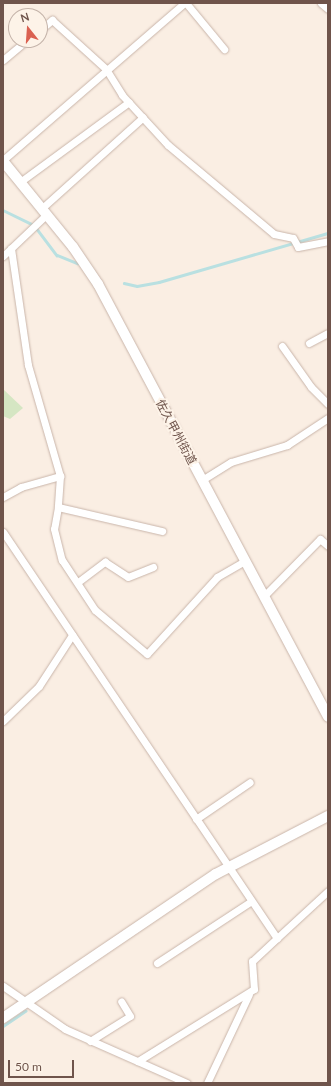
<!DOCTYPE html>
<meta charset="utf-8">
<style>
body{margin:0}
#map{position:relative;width:331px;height:1086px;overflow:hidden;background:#faeee3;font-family:Lato,"Noto Sans JP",sans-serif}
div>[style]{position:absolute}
.green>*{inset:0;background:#d5e6c3}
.stream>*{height:2.5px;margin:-1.25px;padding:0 1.25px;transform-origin:1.25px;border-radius:1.25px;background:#b9e0e1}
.roads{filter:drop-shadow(0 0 1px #c9b5aa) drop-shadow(0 0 1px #c9b5aa)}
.street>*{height:7px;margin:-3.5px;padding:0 3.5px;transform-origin:3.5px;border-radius:3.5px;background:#fff}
.secondary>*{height:10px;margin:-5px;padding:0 5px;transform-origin:5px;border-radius:5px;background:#fff}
span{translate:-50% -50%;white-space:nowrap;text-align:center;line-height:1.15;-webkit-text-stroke:4px #fdf3e8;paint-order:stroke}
.street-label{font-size:12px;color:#6f544b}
.frame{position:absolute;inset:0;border:4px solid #6f544b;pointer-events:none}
.north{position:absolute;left:8px;top:8px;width:40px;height:40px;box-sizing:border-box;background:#fdf3e8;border:1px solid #c4b3a9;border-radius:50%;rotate:343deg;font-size:11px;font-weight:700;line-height:16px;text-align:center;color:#6f544b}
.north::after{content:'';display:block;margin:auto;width:14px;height:18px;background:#da6151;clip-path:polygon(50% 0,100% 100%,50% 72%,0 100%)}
.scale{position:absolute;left:8px;top:1060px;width:66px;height:18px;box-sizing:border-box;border:2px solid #6f544b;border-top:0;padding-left:5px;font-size:12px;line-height:14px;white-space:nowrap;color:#6f544b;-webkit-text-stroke:3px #fdf3e8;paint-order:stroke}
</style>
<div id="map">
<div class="green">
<i style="clip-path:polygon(3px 389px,23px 408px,10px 419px,3px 416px)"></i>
</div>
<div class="stream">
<i style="left:3px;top:210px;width:34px;rotate:26deg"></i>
<i style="left:34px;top:225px;width:38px;rotate:53deg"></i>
<i style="left:57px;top:255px;width:22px;rotate:22deg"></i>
<i style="left:124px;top:283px;width:13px;rotate:13deg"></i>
<i style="left:137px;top:286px;width:22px;rotate:-10deg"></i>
<i style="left:159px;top:282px;width:176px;rotate:-16.2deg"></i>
<i style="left:3px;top:1026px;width:27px;rotate:-34deg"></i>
</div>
<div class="roads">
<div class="street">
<i style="left:186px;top:3px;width:60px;rotate:50.4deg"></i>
<i style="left:321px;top:3px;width:9px;rotate:41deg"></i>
<i style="left:40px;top:30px;width:16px;rotate:-40deg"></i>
<i style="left:52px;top:20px;width:73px;rotate:42.2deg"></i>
<i style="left:106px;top:69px;width:31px;rotate:58deg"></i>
<i style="left:122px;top:95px;width:68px;rotate:47.4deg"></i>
<i style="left:168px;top:145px;width:138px;rotate:40deg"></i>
<i style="left:274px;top:234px;width:19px;rotate:12deg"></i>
<i style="left:293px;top:238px;width:10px;rotate:61deg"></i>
<i style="left:298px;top:247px;width:31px;rotate:-11deg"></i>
<i style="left:3px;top:60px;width:31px;rotate:-40deg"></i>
<i style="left:3px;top:160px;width:240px;rotate:-40.9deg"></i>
<i style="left:20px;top:182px;width:135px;rotate:-36.3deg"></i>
<i style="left:41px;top:209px;width:137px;rotate:-42deg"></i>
<i style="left:3px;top:256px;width:59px;rotate:-43.6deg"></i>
<i style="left:309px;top:343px;width:21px;rotate:-28deg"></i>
<i style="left:282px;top:346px;width:50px;rotate:54.7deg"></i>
<i style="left:311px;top:387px;width:24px;rotate:45deg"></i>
<i style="left:60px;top:476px;width:31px;rotate:94deg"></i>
<i style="left:58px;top:507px;width:107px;rotate:13deg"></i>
<i style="left:202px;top:480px;width:34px;rotate:-32deg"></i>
<i style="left:231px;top:462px;width:59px;rotate:-16.9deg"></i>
<i style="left:287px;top:445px;width:49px;rotate:-33.4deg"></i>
<i style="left:3px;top:497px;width:21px;rotate:-29deg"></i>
<i style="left:21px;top:487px;width:41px;rotate:-15.8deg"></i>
<i style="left:60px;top:476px;width:116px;rotate:-106.1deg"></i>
<i style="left:28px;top:365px;width:118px;rotate:-98.3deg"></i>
<i style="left:58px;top:507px;width:22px;rotate:100deg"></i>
<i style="left:54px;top:529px;width:32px;rotate:76deg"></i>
<i style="left:62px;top:560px;width:60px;rotate:56.6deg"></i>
<i style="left:95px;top:610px;width:68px;rotate:40.2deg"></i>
<i style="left:147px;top:654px;width:104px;rotate:-47.7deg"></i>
<i style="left:217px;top:577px;width:32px;rotate:-30deg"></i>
<i style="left:3px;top:532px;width:490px;rotate:56deg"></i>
<i style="left:277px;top:938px;width:34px;rotate:137deg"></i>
<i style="left:252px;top:961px;width:28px;rotate:86deg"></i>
<i style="left:254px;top:989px;width:137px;rotate:148.2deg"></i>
<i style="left:78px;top:582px;width:34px;rotate:-37deg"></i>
<i style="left:105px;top:562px;width:27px;rotate:33deg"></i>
<i style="left:128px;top:577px;width:27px;rotate:-22deg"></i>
<i style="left:264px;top:596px;width:80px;rotate:-45.5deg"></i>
<i style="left:320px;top:539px;width:11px;rotate:41deg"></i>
<i style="left:3px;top:721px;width:50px;rotate:-44.2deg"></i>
<i style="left:39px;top:686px;width:61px;rotate:-57.1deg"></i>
<i style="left:196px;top:819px;width:65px;rotate:-34.4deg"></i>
<i style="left:277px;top:938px;width:69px;rotate:-42.7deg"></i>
<i style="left:157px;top:963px;width:111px;rotate:-33.3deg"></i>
<i style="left:3px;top:986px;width:75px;rotate:34.7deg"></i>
<i style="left:65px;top:1029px;width:133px;rotate:23.9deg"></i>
<i style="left:90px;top:1041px;width:47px;rotate:-32deg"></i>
<i style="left:130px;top:1016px;width:17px;rotate:-121deg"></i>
<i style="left:207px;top:1083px;width:98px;rotate:-64.7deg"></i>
</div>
<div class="secondary">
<i style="left:3px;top:161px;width:111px;rotate:50.9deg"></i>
<i style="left:73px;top:247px;width:45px;rotate:56deg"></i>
<i style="left:98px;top:284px;width:490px;rotate:62deg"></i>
<i style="left:3px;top:1018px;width:257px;rotate:-34.1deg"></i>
<i style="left:216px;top:874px;width:126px;rotate:-27.4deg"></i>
</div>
</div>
<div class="street-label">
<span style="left:176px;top:432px;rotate:62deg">佐久甲州街道</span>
</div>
<div class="frame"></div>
<div class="north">N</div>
<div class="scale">50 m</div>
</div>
